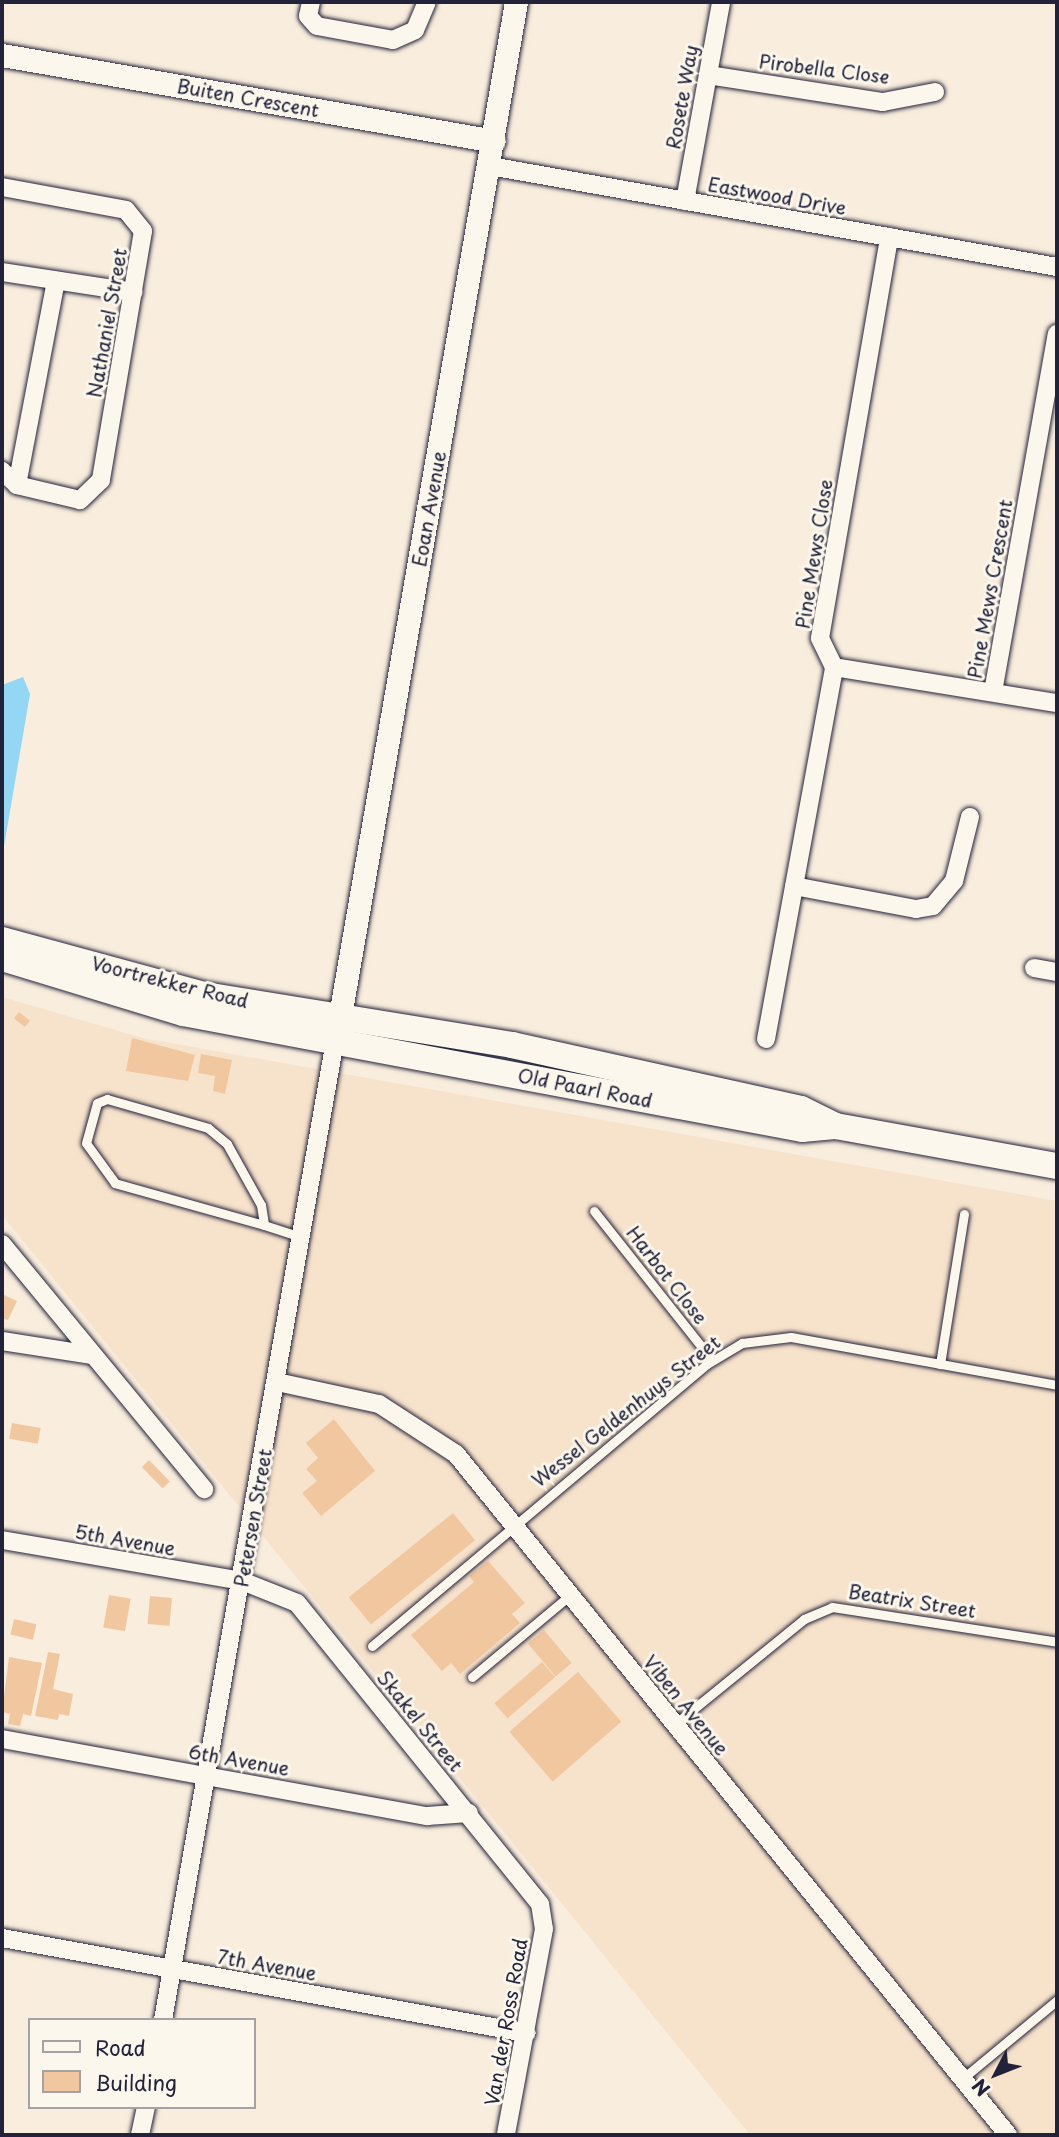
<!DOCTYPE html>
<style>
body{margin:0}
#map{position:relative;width:1059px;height:2137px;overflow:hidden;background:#f9eddd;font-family:"Playpen Sans",sans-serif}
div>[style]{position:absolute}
.built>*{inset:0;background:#f7e2cb}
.water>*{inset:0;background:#93d7f5}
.building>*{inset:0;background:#f1c7a0;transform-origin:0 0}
.roads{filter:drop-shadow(0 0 2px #22223b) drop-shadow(0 0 2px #22223b)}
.service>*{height:9px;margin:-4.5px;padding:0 4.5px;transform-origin:4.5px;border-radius:4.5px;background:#fbf7ec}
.minor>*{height:18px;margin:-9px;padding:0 9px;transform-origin:9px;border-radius:9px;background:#fbf7ec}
.tertiary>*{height:23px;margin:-11.5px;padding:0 11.5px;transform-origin:11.5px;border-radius:11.5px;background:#fbf7ec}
.secondary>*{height:26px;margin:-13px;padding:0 13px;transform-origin:13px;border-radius:13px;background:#fbf7ec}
span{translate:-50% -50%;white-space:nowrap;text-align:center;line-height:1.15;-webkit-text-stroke:6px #fbf7ec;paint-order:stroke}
.street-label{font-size:19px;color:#22223b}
.frame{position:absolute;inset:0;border:4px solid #22223b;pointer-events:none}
.legend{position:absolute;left:28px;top:2018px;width:228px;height:91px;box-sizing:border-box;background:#fbf7ec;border:2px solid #a4a2a5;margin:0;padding:9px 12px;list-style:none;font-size:21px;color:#22223b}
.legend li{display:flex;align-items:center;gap:14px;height:35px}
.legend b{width:35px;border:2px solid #a4a2a5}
.north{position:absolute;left:961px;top:2039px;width:70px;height:70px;-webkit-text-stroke:5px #fbf7ec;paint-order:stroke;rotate:228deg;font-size:19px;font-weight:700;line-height:28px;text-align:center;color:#22223b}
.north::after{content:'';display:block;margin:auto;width:24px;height:32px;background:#22223b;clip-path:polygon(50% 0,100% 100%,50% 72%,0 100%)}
</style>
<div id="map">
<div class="built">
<i style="clip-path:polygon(2px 997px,143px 1038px,1057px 1201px,1057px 2135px,750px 2135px,2px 1215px)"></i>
</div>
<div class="water">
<i style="clip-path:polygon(23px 677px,30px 694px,2px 858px,2px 685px)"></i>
</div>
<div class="building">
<i style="left:19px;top:1012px;width:14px;height:8px;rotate:39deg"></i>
<i style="clip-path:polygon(132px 1038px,195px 1055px,188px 1081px,126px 1071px)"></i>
<i style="clip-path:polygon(201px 1054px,232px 1060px,225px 1094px,213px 1091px,215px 1076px,198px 1073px)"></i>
<i style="clip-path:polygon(2px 1294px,17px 1301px,8px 1320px,2px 1318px)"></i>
<i style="clip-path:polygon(334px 1419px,375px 1471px,321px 1516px,302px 1493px,317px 1481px,306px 1469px,318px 1458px,306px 1443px)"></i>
<i style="left:12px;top:1423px;width:29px;height:16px;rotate:10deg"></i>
<i style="left:149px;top:1460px;width:30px;height:10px;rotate:46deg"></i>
<i style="left:453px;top:1513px;width:35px;height:134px;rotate:51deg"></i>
<i style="clip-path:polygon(488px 1561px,525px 1603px,512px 1614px,520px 1623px,460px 1674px,451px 1663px,442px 1671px,411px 1635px,474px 1582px,469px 1576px)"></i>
<i style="left:109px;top:1595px;width:22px;height:33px;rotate:10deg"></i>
<i style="left:150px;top:1596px;width:22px;height:28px;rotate:5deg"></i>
<i style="left:14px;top:1619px;width:23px;height:16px;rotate:13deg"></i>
<i style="left:544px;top:1630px;width:43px;height:21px;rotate:50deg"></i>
<i style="clip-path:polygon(48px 1652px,60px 1654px,53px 1689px,73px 1694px,69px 1716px,59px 1714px,58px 1720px,35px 1716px)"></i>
<i style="clip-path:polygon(9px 1657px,42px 1663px,31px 1716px,23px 1714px,20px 1726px,8px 1724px,10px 1714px,2px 1712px)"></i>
<i style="left:542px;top:1662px;width:20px;height:63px;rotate:49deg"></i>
<i style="left:578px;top:1672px;width:66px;height:91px;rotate:49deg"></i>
</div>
<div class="roads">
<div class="service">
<i style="left:594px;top:1211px;width:190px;rotate:51.6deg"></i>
<i style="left:264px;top:1225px;width:155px;rotate:-164.3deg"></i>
<i style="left:115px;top:1183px;width:49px;rotate:-125.9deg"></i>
<i style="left:86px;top:1143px;width:41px;rotate:-74.6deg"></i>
<i style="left:97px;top:1103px;width:11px;rotate:-22deg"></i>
<i style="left:107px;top:1099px;width:105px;rotate:16deg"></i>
<i style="left:208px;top:1128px;width:25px;rotate:40deg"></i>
<i style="left:227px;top:1144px;width:70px;rotate:60.9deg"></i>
<i style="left:261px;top:1205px;width:20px;rotate:81deg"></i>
<i style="left:264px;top:1225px;width:39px;rotate:18deg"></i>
<i style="left:940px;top:1364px;width:152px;rotate:-80.9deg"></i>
<i style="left:372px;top:1646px;width:438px;rotate:-40.1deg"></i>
<i style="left:707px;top:1364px;width:41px;rotate:-31deg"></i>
<i style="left:742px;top:1343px;width:49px;rotate:-7deg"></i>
<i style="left:791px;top:1337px;width:270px;rotate:10.2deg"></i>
<i style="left:472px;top:1677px;width:128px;rotate:-39.9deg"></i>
<i style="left:675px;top:1724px;width:166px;rotate:-39.1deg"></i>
<i style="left:804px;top:1619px;width:30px;rotate:-23deg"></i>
<i style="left:832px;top:1607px;width:228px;rotate:8.8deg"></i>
<i style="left:962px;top:2079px;width:124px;rotate:-39.7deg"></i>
</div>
<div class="minor">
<i style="left:311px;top:2px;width:14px;rotate:102deg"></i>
<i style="left:308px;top:16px;width:13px;rotate:48deg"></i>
<i style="left:317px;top:26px;width:77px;rotate:10.4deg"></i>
<i style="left:393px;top:40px;width:24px;rotate:-24deg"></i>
<i style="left:415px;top:30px;width:30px;rotate:-67deg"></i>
<i style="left:708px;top:75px;width:177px;rotate:8.8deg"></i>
<i style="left:883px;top:102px;width:53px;rotate:-10.9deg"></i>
<i style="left:490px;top:166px;width:576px;rotate:10.1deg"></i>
<i style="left:2px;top:187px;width:126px;rotate:10.5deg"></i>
<i style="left:126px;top:210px;width:27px;rotate:51deg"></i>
<i style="left:143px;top:231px;width:253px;rotate:99.6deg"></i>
<i style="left:101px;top:480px;width:29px;rotate:136deg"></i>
<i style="left:80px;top:500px;width:65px;rotate:-166.6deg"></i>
<i style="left:17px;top:485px;width:21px;rotate:-137deg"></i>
<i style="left:685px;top:201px;width:202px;rotate:-79.7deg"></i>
<i style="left:2px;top:272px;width:133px;rotate:8.7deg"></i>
<i style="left:17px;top:485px;width:208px;rotate:-79.2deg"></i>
<i style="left:834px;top:667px;width:226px;rotate:9.2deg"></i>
<i style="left:993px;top:692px;width:364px;rotate:-79.9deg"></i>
<i style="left:794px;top:886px;width:124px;rotate:10.7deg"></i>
<i style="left:916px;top:909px;width:17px;rotate:-10deg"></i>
<i style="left:933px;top:906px;width:33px;rotate:-50deg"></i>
<i style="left:954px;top:881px;width:66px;rotate:-76deg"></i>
<i style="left:1034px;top:968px;width:23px;rotate:10deg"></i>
<i style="left:766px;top:1039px;width:378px;rotate:-79.6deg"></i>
<i style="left:834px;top:667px;width:32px;rotate:-116deg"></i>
<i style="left:820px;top:638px;width:407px;rotate:-80.2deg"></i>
<i style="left:2px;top:1244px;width:318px;rotate:50.5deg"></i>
<i style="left:2px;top:1341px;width:90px;rotate:8.9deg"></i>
<i style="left:277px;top:1382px;width:104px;rotate:12.2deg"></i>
<i style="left:379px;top:1404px;width:92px;rotate:33deg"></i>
<i style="left:456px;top:1454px;width:877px;rotate:50.97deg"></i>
<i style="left:2px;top:1540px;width:243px;rotate:9.7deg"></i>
<i style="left:242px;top:1581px;width:59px;rotate:21.8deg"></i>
<i style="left:297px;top:1603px;width:387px;rotate:51.1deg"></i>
<i style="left:540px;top:1904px;width:25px;rotate:81deg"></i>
<i style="left:544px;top:1929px;width:209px;rotate:100.5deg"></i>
<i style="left:2px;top:1739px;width:432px;rotate:10.3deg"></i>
<i style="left:427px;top:1816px;width:42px;rotate:-4.1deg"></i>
<i style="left:2px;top:1938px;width:533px;rotate:10.28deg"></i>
<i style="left:163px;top:2020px;width:994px;rotate:-80.04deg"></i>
<i style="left:140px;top:2135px;width:29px;rotate:-78deg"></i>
</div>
<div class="tertiary">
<i style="left:2px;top:55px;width:499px;rotate:9.9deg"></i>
<i style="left:337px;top:1033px;width:1046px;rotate:-80.15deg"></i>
</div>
<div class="secondary">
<i style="left:2px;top:940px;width:209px;rotate:15.2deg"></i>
<i style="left:204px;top:995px;width:312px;rotate:9.2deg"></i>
<i style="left:512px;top:1045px;width:296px;rotate:12.5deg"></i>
<i style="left:801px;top:1109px;width:39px;rotate:26deg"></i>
<i style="left:836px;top:1126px;width:225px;rotate:10.3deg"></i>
<i style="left:2px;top:958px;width:189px;rotate:16.9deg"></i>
<i style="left:183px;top:1013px;width:630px;rotate:10.61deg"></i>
<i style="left:802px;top:1129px;width:33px;rotate:-5deg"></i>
</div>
</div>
<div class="street-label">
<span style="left:824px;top:69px;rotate:7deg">Pirobella Close</span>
<span style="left:682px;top:97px;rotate:-80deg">Rosete Way</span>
<span style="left:248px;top:98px;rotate:10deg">Buiten Crescent</span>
<span style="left:777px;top:196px;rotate:10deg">Eastwood Drive</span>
<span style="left:107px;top:323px;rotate:-80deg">Nathaniel Street</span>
<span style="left:429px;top:509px;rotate:-80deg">Eoan Avenue</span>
<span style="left:814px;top:554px;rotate:-81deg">Pine Mews Close</span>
<span style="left:990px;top:589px;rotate:-80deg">Pine Mews Crescent</span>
<span style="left:170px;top:982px;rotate:14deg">Voortrekker Road</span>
<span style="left:585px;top:1088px;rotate:11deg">Old Paarl Road</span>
<span style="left:667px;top:1275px;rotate:52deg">Harbot Close</span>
<span style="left:626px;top:1411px;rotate:-38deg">Wessel Geldenhuys Street</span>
<span style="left:253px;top:1518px;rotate:-80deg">Petersen Street</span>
<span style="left:125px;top:1540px;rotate:10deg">5th Avenue</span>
<span style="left:912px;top:1601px;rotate:9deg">Beatrix Street</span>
<span style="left:686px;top:1705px;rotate:51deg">Viben Avenue</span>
<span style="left:420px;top:1721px;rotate:51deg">Skakel Street</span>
<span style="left:239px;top:1760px;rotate:10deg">6th Avenue</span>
<span style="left:267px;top:1965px;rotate:10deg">7th Avenue</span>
<span style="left:506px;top:2022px;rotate:-80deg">Van der Ross Road</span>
</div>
<div class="frame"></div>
<ul class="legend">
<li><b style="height:9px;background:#fbf7ec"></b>Road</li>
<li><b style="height:19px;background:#f1c7a0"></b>Building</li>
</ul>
<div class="north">N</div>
</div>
